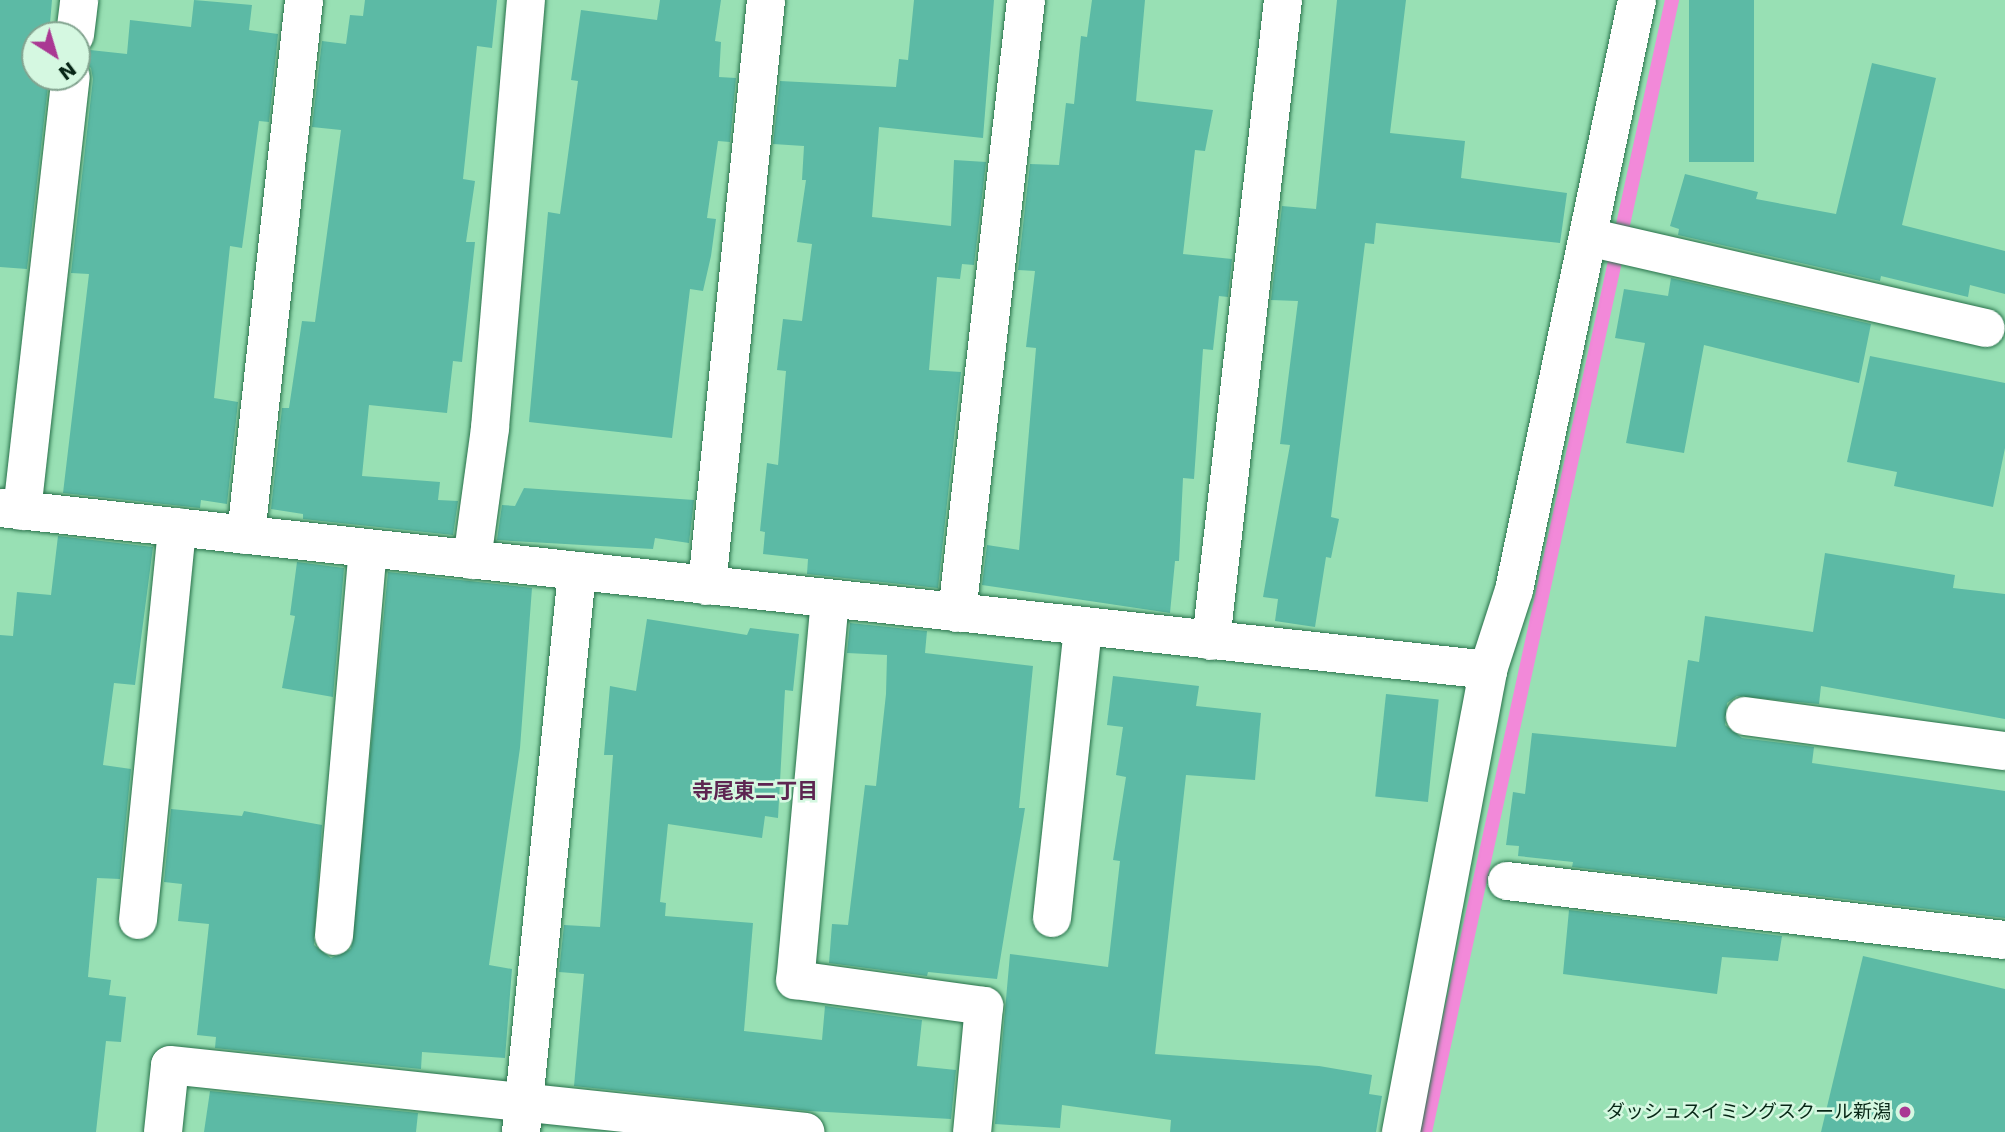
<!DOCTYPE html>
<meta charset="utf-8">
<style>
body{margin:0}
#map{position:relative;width:2005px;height:1132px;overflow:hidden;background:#98e0b4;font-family:"DejaVu Sans","Noto Sans JP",sans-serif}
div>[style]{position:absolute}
.stream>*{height:14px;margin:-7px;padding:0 7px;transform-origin:7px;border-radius:7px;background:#f289d9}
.building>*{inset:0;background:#5cbaa5;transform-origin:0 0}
.roads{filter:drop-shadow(0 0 2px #28714a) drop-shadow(0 0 2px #28714a)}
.minor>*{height:38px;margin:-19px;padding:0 19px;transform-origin:19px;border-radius:19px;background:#fff}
.dots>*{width:19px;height:19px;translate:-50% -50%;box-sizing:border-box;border:4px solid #d5f8e1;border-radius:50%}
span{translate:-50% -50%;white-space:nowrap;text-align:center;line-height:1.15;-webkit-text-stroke:5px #d5f8e1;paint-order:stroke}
.poi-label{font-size:19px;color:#072616}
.right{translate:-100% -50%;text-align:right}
.neighbourhood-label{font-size:21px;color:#5d2551;font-weight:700}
.north{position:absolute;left:21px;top:21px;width:70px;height:70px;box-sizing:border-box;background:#d5f8e1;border:2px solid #83a490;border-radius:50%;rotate:143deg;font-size:19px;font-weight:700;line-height:28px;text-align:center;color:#072616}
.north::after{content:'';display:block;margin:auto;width:24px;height:32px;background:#aa3893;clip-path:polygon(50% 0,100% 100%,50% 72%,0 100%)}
</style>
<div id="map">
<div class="stream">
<i style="left:1425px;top:1132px;width:1159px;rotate:-77.69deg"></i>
</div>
<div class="building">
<i style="clip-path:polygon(0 0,52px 0,49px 35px,35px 35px,35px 77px,49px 77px,27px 269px,0 267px)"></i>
<i style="clip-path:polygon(194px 0,252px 5px,249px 30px,278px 34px,269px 122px,259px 121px,242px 248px,230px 246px,214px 398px,238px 402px,227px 504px,201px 500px,200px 508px,63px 493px,89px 274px,71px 273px,93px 79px,91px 68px,77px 56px,90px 50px,127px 54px,130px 20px,191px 27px)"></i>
<i style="clip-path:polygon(365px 0,497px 0,492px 48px,477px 46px,463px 179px,475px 181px,466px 242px,475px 242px,462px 362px,453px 361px,447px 413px,369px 405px,362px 476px,440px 482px,438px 500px,458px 501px,453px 535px,303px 519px,303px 514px,271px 509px,282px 408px,289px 408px,302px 321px,315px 322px,341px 130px,312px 127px,322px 41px,346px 44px,350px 15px,363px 16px)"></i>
<i style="clip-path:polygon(660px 0,721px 0,715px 41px,721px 42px,719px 77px,736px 78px,730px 142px,718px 141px,707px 218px,716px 219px,711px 256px,703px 291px,690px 289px,672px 438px,529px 422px,548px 212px,560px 214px,578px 81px,571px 80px,581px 10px,657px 20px)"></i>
<i style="clip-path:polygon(914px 0,994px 0,983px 138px,879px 127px,872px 217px,951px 226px,954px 160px,986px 162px,974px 265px,962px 264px,960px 279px,937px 277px,929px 370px,961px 372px,938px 588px,807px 574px,808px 559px,763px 554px,765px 532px,760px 531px,767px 463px,778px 465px,786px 371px,777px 370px,783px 319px,802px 321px,812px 244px,797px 242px,806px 180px,802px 180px,804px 146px,773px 144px,780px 81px,896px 87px,899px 59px,908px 60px)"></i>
<i style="clip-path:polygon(1092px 0,1145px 0,1136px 101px,1213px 110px,1205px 151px,1195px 150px,1183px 254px,1232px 259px,1228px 297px,1219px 296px,1213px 350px,1203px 349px,1194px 479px,1183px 478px,1179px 561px,1175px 561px,1170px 613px,982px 585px,987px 545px,1019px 550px,1036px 348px,1026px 347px,1035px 271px,1018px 270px,1030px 164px,1059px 165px,1066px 103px,1074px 104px,1081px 36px,1087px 37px)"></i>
<i style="clip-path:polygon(1337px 0,1406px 0,1390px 133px,1465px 141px,1461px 178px,1567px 193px,1560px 243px,1376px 223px,1374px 244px,1365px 243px,1331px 517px,1339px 519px,1331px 558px,1326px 557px,1315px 627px,1275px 621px,1278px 599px,1263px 597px,1290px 445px,1280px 444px,1298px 301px,1271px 300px,1282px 206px,1316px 209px)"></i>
<i style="left:1689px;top:0;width:65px;height:162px"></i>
<i style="clip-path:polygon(1872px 63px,1936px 78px,1902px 225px,2005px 251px,2005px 294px,1970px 285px,1968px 297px,1881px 276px,1880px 281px,1678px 235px,1679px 229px,1670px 226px,1685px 174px,1758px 192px,1756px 199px,1836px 214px)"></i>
<i style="clip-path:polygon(1671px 278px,1871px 324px,1859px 383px,1704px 345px,1684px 453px,1626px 443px,1645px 343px,1615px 338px,1624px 289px,1668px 296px)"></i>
<i style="clip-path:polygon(1870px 356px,2005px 383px,2005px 448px,1993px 507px,1894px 486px,1897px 472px,1847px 462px)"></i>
<i style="clip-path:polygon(524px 488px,694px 500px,689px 543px,655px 538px,653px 549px,497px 540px,502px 505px,515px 506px)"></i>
<i style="clip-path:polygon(58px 536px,153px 547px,135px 685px,114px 683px,103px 765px,131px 769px,120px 879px,97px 878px,88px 977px,111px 980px,109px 995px,126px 997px,121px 1042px,106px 1041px,96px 1132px,0 1132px,0 635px,13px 636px,17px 592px,51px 595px)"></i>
<i style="clip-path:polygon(1825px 553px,1955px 575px,1953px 588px,2005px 594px,2005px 719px,1821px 686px,1819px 704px,1737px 696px,1727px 703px,1725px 725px,1742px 738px,1814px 747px,1812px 763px,2005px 791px,2005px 918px,1572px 867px,1573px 862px,1518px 856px,1519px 846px,1506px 845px,1513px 792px,1525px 794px,1532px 733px,1676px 747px,1688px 660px,1699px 662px,1705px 616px,1813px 632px)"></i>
<i style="clip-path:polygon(297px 562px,344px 568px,333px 697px,282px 688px,295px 616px,290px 615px)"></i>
<i style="clip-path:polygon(388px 572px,532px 588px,520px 748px,489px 965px,512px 969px,505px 1058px,422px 1052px,421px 1069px,215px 1048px,216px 1037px,197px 1035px,209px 924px,178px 921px,182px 884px,164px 882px,171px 809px,242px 816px,244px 811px,322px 825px,314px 945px,331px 958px,351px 949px)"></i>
<i style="clip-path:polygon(647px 619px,747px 635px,750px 628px,799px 634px,793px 691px,785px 690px,778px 818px,765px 816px,762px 838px,668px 824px,660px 902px,666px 903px,665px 916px,753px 923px,744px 1031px,822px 1040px,825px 1006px,922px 1020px,917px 1066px,956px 1070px,951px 1119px,809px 1111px,574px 1086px,584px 974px,559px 972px,564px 925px,600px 927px,613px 755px,604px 755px,610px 686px,636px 691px)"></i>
<i style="clip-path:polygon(850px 623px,927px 631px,925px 653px,1033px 666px,1019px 808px,1025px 808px,997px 979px,928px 972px,927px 976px,829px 963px,832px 924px,848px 925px,865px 785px,876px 786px,886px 694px,887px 655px,847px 653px)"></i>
<i style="clip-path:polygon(1113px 676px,1199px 686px,1196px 706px,1261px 713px,1255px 780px,1186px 775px,1155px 1054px,1319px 1066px,1372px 1075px,1369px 1094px,1382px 1096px,1376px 1132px,1170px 1132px,1171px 1120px,1062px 1105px,1060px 1128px,995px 1124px,1010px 954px,1108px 967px,1120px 861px,1113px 860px,1126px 777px,1116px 775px,1123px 727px,1107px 725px)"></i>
<i style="left:1386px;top:694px;width:53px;height:103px;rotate:6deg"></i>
<i style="clip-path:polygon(1569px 910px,1782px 936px,1778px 961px,1722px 957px,1717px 994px,1563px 974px)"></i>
<i style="clip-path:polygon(1863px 956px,2005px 989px,2005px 1132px,1821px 1132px)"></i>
<i style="clip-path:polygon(210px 1091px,418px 1113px,416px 1132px,204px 1132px)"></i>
</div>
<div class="roads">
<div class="minor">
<i style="left:75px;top:35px;width:35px;rotate:-83deg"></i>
<i style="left:1588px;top:237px;width:408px;rotate:12.9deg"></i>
<i style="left:0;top:508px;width:1497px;rotate:6.21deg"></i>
<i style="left:22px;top:511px;width:437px;rotate:-83.6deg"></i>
<i style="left:246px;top:535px;width:538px;rotate:-83.81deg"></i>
<i style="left:472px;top:560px;width:133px;rotate:-82.2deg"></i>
<i style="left:490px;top:428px;width:430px;rotate:-85.2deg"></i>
<i style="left:707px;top:586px;width:589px;rotate:-84.25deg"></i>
<i style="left:830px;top:599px;width:383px;rotate:95.2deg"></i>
<i style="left:795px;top:980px;width:191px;rotate:7.8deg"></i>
<i style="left:984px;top:1006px;width:127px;rotate:95.4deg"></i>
<i style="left:957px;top:613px;width:617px;rotate:-83.58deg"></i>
<i style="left:1211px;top:641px;width:645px;rotate:-83.59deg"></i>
<i style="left:1745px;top:716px;width:262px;rotate:7.7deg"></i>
<i style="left:1507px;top:881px;width:501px;rotate:6.76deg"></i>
<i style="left:1052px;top:918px;width:293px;rotate:-83.9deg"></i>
<i style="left:138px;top:920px;width:395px;rotate:-84.3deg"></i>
<i style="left:334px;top:936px;width:388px;rotate:-85deg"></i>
<i style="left:163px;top:1132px;width:67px;rotate:-84deg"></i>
<i style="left:170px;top:1065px;width:639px;rotate:6.02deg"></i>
<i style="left:521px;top:1132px;width:563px;rotate:-84.29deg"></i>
<i style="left:1401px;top:1132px;width:470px;rotate:-79.3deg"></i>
<i style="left:1488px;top:670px;width:84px;rotate:-72deg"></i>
<i style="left:1514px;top:590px;width:603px;rotate:-78.22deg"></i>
</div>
</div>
<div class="dots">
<i style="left:1905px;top:1112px;background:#aa3893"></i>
</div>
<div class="poi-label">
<span class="right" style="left:1891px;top:1112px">ダッシュスイミングスクール新潟</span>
</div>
<div class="neighbourhood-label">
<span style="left:755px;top:791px">寺尾東二丁目</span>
</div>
<div class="north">N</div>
</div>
